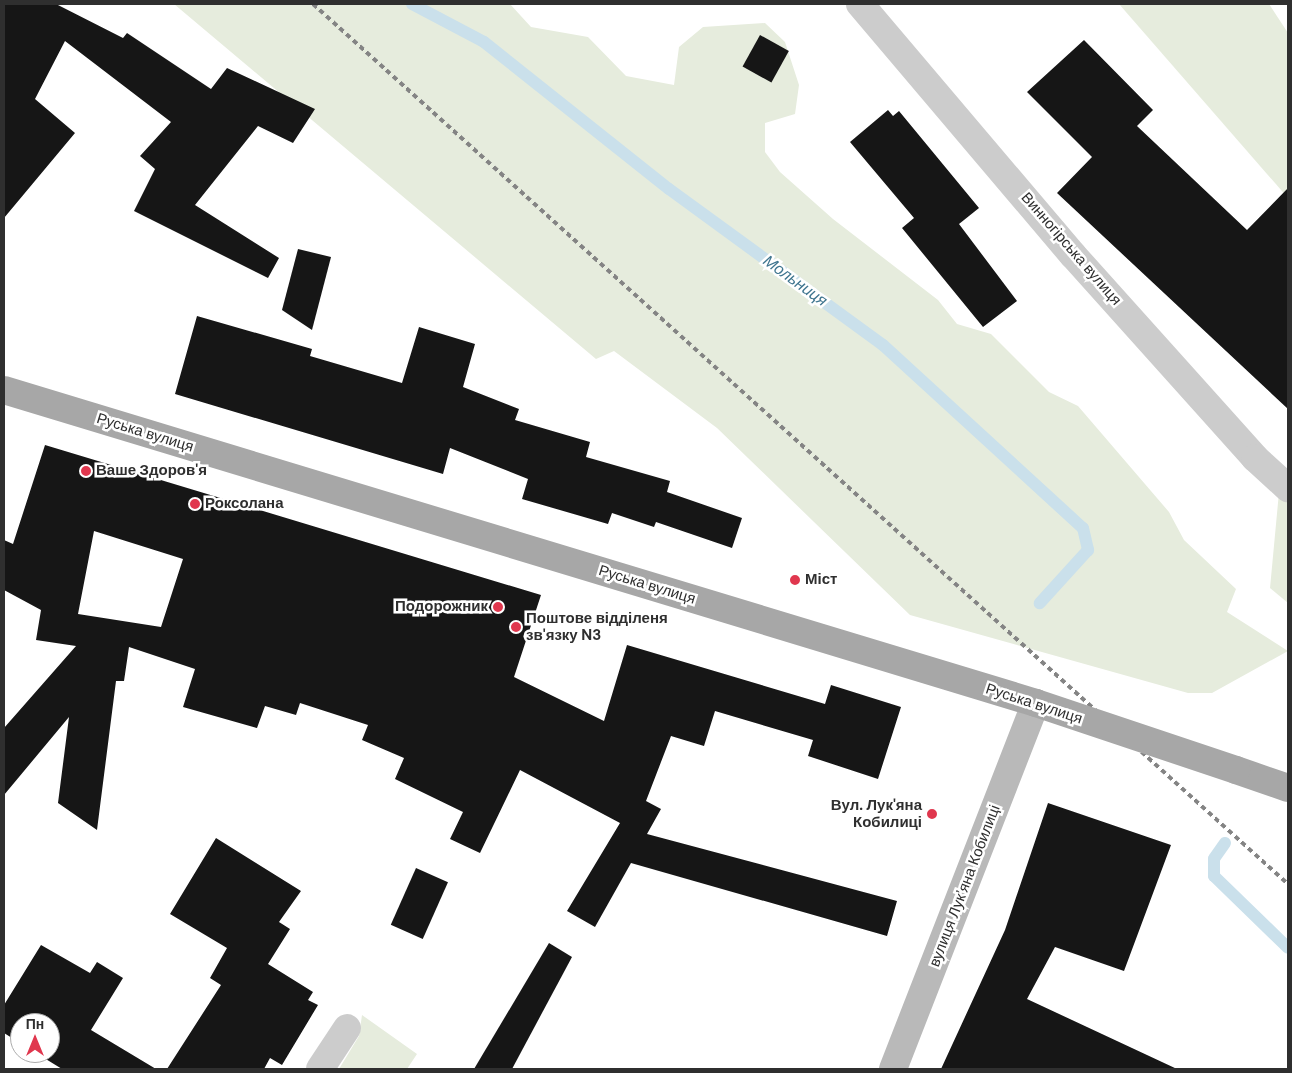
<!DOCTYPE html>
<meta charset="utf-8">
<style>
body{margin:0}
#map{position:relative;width:1292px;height:1073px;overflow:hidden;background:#fff;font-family:"DM Sans",sans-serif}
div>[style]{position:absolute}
.green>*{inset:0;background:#e6ecdd}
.stream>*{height:12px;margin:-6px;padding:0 6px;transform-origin:6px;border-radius:6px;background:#cae0eb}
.building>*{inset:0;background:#161616;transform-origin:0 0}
.street>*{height:28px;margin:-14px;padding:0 14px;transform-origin:14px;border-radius:14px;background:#ccc}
.secondary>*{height:28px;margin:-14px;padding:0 14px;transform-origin:14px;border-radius:14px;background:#b9b9b9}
.primary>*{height:28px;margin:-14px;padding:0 14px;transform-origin:14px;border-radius:14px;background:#a7a7a7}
.rail>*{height:4px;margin-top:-2px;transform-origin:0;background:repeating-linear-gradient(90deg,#848484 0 5px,transparent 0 9px)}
.primary-bridge>*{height:28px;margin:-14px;padding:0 14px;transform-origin:14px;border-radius:14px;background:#a7a7a7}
.dots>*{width:14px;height:14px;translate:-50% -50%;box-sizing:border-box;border:2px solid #fff;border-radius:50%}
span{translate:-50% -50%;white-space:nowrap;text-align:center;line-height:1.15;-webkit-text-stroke:5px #fff;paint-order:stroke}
.street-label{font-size:15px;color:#2f2f2f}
.poi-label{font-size:15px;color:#2f2f2f;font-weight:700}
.left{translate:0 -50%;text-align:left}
.right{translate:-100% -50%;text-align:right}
.water-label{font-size:16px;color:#3f758f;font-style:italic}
.frame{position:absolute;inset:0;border:5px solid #2f2f2f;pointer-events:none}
.north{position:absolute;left:10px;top:1013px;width:50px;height:50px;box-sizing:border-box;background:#fff;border:1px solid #acacac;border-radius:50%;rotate:0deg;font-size:14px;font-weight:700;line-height:20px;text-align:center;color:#2f2f2f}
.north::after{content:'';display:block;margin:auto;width:18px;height:22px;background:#e0374e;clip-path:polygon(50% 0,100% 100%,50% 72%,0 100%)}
</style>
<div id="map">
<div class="green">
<i style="clip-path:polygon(174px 4px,510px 4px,531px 27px,588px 37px,626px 76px,674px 85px,679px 47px,703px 27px,765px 23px,785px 42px,799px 85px,795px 114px,765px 123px,765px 152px,780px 172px,833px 219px,938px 300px,957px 324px,991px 334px,1049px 392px,1078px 406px,1169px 512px,1184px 540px,1236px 589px,1227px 612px,1288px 651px,1212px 693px,1188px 693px,910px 615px,717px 428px,614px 351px,596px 359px)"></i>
<i style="clip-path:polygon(1119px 4px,1269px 4px,1288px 33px,1288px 198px)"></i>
<i style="clip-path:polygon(1288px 486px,1288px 603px,1270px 588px,1279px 492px)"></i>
<i style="clip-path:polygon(362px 1015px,417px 1054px,407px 1069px,339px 1069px,359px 1036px)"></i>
</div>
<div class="stream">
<i style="left:412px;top:4px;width:81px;rotate:27.8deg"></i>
<i style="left:484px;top:42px;width:236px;rotate:38.5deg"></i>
<i style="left:669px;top:189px;width:265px;rotate:36.1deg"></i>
<i style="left:883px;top:345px;width:271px;rotate:42.5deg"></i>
<i style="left:1083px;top:528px;width:23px;rotate:77deg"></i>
<i style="left:1088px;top:550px;width:72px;rotate:132.2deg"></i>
<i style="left:1225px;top:843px;width:19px;rotate:125deg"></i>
<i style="left:1214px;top:859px;width:17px;rotate:90deg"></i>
<i style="left:1214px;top:876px;width:103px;rotate:44.2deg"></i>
</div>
<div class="building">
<i style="clip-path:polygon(4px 4px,56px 4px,123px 38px,127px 33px,211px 89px,227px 68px,315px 109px,293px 143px,258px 126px,195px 205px,279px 258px,268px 278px,134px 211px,155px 169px,140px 156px,171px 122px,65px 41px,35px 99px,75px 133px,4px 218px)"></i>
<i style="left:760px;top:35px;width:33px;height:36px;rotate:29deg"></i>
<i style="clip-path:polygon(1084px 40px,1153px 110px,1137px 126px,1247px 230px,1288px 188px,1288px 409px,1057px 193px,1092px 157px,1027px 92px)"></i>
<i style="clip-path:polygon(888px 110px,893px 116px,899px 111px,979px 208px,959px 224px,1017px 301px,983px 327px,902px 228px,914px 218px,850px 142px)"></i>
<i style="clip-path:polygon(298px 249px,331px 257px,312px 330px,282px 310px)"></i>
<i style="clip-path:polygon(197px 316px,312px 349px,310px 356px,402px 383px,419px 327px,475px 344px,463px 387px,519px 409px,515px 420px,590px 442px,586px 457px,670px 481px,667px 492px,742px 518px,732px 548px,656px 522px,654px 527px,612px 513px,608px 524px,522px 499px,528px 479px,450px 448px,443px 474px,175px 394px)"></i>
<i style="clip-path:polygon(evenodd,45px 445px,541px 595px,514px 677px,604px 721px,627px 645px,825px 704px,831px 685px,901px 707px,878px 779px,808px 756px,813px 740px,715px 711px,704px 746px,671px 736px,646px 801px,661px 809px,647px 834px,897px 901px,887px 936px,631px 863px,595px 927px,567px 911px,620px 823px,520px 770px,480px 853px,450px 839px,463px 812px,395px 779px,404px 758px,362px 740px,368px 725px,300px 703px,296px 715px,265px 706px,257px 728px,183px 707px,195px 669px,129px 647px,124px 681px,116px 681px,97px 830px,58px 803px,69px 717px,4px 795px,4px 728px,76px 646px,36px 640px,41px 610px,4px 590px,4px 540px,13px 544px,45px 445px,94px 531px,183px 559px,161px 627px,78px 614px,94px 531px)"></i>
<i style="clip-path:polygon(1048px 803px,1171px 845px,1124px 971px,1055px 947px,1027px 999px,1177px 1069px,941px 1069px,1005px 930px)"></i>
<i style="clip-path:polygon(216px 838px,301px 891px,279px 922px,290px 929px,268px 964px,313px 992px,308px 1000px,318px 1005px,282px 1065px,270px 1058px,264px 1069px,167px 1069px,221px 985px,210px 978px,227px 948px,170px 914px)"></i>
<i style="left:416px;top:868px;width:35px;height:62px;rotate:24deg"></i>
<i style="clip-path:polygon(549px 943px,572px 957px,512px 1069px,474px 1069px)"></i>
<i style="clip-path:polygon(41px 945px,90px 973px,97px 962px,123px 978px,91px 1030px,156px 1069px,62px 1069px,36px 1053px,50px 1053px,50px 1023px,20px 1023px,20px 1043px,4px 1033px,4px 1005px)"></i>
</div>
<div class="street">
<i style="left:860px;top:4px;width:329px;rotate:49.7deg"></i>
<i style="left:1073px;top:255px;width:273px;rotate:48.1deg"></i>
<i style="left:1255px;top:458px;width:45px;rotate:42.3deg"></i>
<i style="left:320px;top:1069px;width:49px;rotate:-56.6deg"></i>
</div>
<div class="secondary">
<i style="left:893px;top:1069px;width:393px;rotate:-68.7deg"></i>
</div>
<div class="primary">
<i style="left:4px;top:390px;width:1078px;rotate:16.87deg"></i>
<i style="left:1236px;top:770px;width:55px;rotate:19.1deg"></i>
</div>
<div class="rail">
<i style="left:313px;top:4px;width:1313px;rotate:42.07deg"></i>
</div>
<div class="primary-bridge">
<i style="left:1036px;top:703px;width:211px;rotate:18.5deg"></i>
</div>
<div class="dots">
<i style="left:86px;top:471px;background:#e0374e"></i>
<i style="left:195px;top:504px;background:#e0374e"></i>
<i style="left:795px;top:580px;background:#e0374e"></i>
<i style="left:498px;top:607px;background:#e0374e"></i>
<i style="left:516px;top:627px;background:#e0374e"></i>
<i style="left:932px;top:814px;background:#e0374e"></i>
</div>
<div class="street-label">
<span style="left:1071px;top:249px;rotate:49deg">Винногірська вулиця</span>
<span style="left:145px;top:433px;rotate:17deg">Руська вулиця</span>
<span style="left:647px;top:585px;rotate:17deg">Руська вулиця</span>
<span style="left:1034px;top:704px;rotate:18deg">Руська вулиця</span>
<span style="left:965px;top:886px;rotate:-69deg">вулиця Лукʼяна Кобилиці</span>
</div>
<div class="poi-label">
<span class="left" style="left:96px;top:471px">Ваше Здоров'я</span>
<span class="left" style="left:205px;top:504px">Роксолана</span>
<span class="left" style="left:805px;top:580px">Міст</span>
<span class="right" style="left:488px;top:607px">Подорожник</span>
<span class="left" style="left:526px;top:627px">Поштове відділеня<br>зв'язку N3</span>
<span class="right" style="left:922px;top:814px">Вул. Лук'яна<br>Кобилиці</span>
</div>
<div class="water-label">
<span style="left:795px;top:281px;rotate:36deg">Мольниця</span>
</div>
<div class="frame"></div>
<div class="north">Пн</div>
</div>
